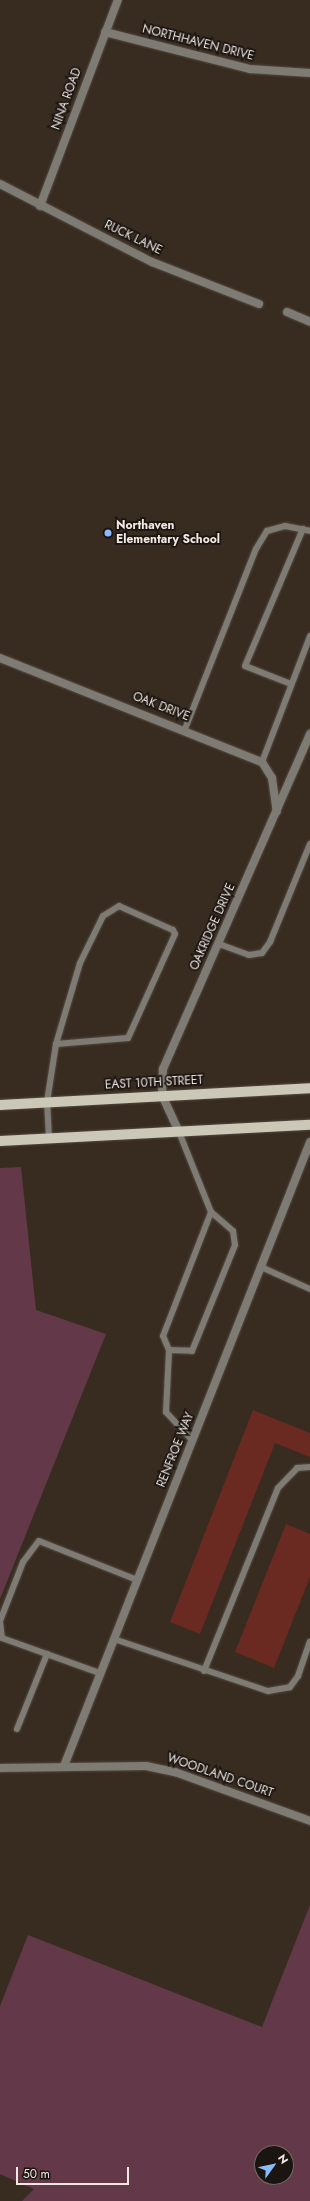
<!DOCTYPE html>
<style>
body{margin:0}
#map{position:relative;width:310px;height:2201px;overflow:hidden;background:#382c21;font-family:Jost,sans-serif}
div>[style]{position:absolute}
.green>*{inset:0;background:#633848}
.building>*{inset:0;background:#6a2921}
.roads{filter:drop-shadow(0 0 1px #564a40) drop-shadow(0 0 1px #564a40)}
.lane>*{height:6px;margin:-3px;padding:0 3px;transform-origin:3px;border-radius:3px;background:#7d7b73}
.street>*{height:8px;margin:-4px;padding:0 4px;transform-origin:4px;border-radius:4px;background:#7d7b73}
.primary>*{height:10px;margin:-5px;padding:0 5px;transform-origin:5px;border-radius:5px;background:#ccc8b8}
.dots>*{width:11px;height:11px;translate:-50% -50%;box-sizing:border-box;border:2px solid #1b1511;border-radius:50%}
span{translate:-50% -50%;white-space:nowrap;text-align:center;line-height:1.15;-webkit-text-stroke:3.5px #1b1511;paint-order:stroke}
.street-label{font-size:12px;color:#f1e8e2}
.poi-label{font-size:12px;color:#f1e8e2;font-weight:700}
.left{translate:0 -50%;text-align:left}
.north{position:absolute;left:254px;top:2145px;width:40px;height:40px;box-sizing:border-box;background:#1b1511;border:1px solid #716965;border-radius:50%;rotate:57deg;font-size:11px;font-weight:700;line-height:16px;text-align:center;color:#f1e8e2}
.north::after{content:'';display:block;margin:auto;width:14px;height:18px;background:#89bafc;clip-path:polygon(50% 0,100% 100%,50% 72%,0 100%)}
.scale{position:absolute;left:16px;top:2167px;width:113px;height:18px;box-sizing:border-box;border:2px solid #f1e8e2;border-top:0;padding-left:5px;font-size:12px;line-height:14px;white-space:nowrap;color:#f1e8e2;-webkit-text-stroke:3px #1b1511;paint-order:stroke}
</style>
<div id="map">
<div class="green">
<i style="clip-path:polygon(21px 1167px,36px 1310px,106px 1334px,0 1599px,0 1168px)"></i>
<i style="clip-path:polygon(evenodd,310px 1905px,310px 2201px,22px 2201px,34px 2189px,0 2174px,0 2006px,28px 1935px,262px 2027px,310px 1905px,262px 2153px,286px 2153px,286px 2177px,262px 2177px,262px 2153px)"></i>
</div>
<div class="building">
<i style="clip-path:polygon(253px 1410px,310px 1433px,310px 1457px,275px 1443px,200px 1634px,170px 1622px)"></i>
<i style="clip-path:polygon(286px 1524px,310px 1534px,310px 1577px,274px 1668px,235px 1652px)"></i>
</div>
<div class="roads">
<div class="lane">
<i style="left:291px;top:684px;width:49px;rotate:-158.6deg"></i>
<i style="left:245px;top:666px;width:149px;rotate:-67.1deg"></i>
<i style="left:185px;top:729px;width:193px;rotate:-68.5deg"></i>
<i style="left:256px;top:549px;width:21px;rotate:-59deg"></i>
<i style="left:267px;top:531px;width:19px;rotate:-16deg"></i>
<i style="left:285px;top:526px;width:25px;rotate:11deg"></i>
<i style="left:262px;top:762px;width:135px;rotate:-69.1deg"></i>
<i style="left:219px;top:944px;width:32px;rotate:20deg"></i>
<i style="left:249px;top:955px;width:13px;rotate:-9deg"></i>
<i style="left:262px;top:953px;width:14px;rotate:-54deg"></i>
<i style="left:270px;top:942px;width:106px;rotate:-67.8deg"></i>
<i style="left:49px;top:1138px;width:36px;rotate:-93deg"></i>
<i style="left:47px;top:1102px;width:59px;rotate:-81.2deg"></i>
<i style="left:56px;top:1044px;width:84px;rotate:-73.5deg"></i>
<i style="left:80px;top:963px;width:52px;rotate:-63.9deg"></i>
<i style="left:103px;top:916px;width:19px;rotate:-32deg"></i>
<i style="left:119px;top:906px;width:59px;rotate:24deg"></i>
<i style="left:173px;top:930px;width:4px;rotate:63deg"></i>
<i style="left:175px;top:934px;width:114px;rotate:114.3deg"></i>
<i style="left:128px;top:1038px;width:72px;rotate:175.2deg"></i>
<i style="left:261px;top:1267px;width:54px;rotate:24.2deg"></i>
<i style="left:169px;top:1350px;width:23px;rotate:2deg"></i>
<i style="left:192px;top:1351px;width:114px;rotate:-67.9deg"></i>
<i style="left:235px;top:1245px;width:14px;rotate:-98deg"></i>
<i style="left:233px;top:1231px;width:29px;rotate:-139deg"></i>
<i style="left:211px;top:1212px;width:86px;rotate:-111.8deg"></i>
<i style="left:192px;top:1440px;width:38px;rotate:-133deg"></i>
<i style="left:166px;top:1412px;width:62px;rotate:-87.2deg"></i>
<i style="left:169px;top:1350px;width:15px;rotate:-113deg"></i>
<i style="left:163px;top:1336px;width:133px;rotate:-68.8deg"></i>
<i style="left:0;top:1621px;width:63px;rotate:-68.7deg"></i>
<i style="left:23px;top:1562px;width:26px;rotate:-53deg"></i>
<i style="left:39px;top:1541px;width:105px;rotate:21.7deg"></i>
<i style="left:0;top:1622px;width:16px;rotate:83deg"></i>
<i style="left:2px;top:1638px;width:104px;rotate:19.7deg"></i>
<i style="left:114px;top:1639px;width:163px;rotate:18.7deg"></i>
<i style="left:268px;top:1691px;width:22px;rotate:-10deg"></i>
<i style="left:290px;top:1687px;width:14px;rotate:-54deg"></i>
<i style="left:298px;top:1676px;width:36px;rotate:-71deg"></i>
<i style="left:204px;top:1671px;width:197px;rotate:-68deg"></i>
<i style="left:278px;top:1488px;width:28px;rotate:-46deg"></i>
<i style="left:297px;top:1468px;width:13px;rotate:-4deg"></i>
<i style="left:17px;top:1729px;width:81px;rotate:-68.2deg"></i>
</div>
<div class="street">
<i style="left:105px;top:32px;width:150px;rotate:14.3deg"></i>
<i style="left:250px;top:69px;width:60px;rotate:3.8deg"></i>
<i style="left:0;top:184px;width:171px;rotate:27.2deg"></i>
<i style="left:152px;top:262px;width:115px;rotate:21.4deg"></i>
<i style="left:40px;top:206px;width:220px;rotate:-69.3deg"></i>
<i style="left:287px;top:312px;width:25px;rotate:23deg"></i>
<i style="left:0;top:658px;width:282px;rotate:21.7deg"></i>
<i style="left:262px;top:762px;width:19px;rotate:58deg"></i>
<i style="left:272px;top:778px;width:34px;rotate:82deg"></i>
<i style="left:179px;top:1132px;width:41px;rotate:-114.7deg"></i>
<i style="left:162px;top:1095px;width:26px;rotate:-88deg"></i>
<i style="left:163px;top:1069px;width:366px;rotate:-66.3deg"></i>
<i style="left:64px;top:1766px;width:671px;rotate:-68.48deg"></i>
<i style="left:0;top:1768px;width:146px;rotate:-0.8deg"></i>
<i style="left:146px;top:1766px;width:30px;rotate:12deg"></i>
<i style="left:175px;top:1772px;width:144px;rotate:19.9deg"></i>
</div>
<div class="primary">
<i style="left:0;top:1105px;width:310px;rotate:-3.1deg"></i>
<i style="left:0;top:1141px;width:310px;rotate:-3deg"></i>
</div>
</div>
<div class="dots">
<i style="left:108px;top:533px;background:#89bafc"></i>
</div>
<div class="street-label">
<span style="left:198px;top:43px;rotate:14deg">NORTHHAVEN DRIVE</span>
<span style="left:67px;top:99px;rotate:-70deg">NINA ROAD</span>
<span style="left:133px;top:238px;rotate:26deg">RUCK LANE</span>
<span style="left:161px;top:707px;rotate:21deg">OAK DRIVE</span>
<span style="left:213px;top:927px;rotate:-66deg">OAKRIDGE DRIVE</span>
<span style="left:154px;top:1083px;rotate:-3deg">EAST 10TH STREET</span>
<span style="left:176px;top:1450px;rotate:-68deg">RENFROE WAY</span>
<span style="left:220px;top:1776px;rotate:19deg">WOODLAND COURT</span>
</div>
<div class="poi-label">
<span class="left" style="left:116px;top:533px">Northaven<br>Elementary School</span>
</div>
<div class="north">N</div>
<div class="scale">50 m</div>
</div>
